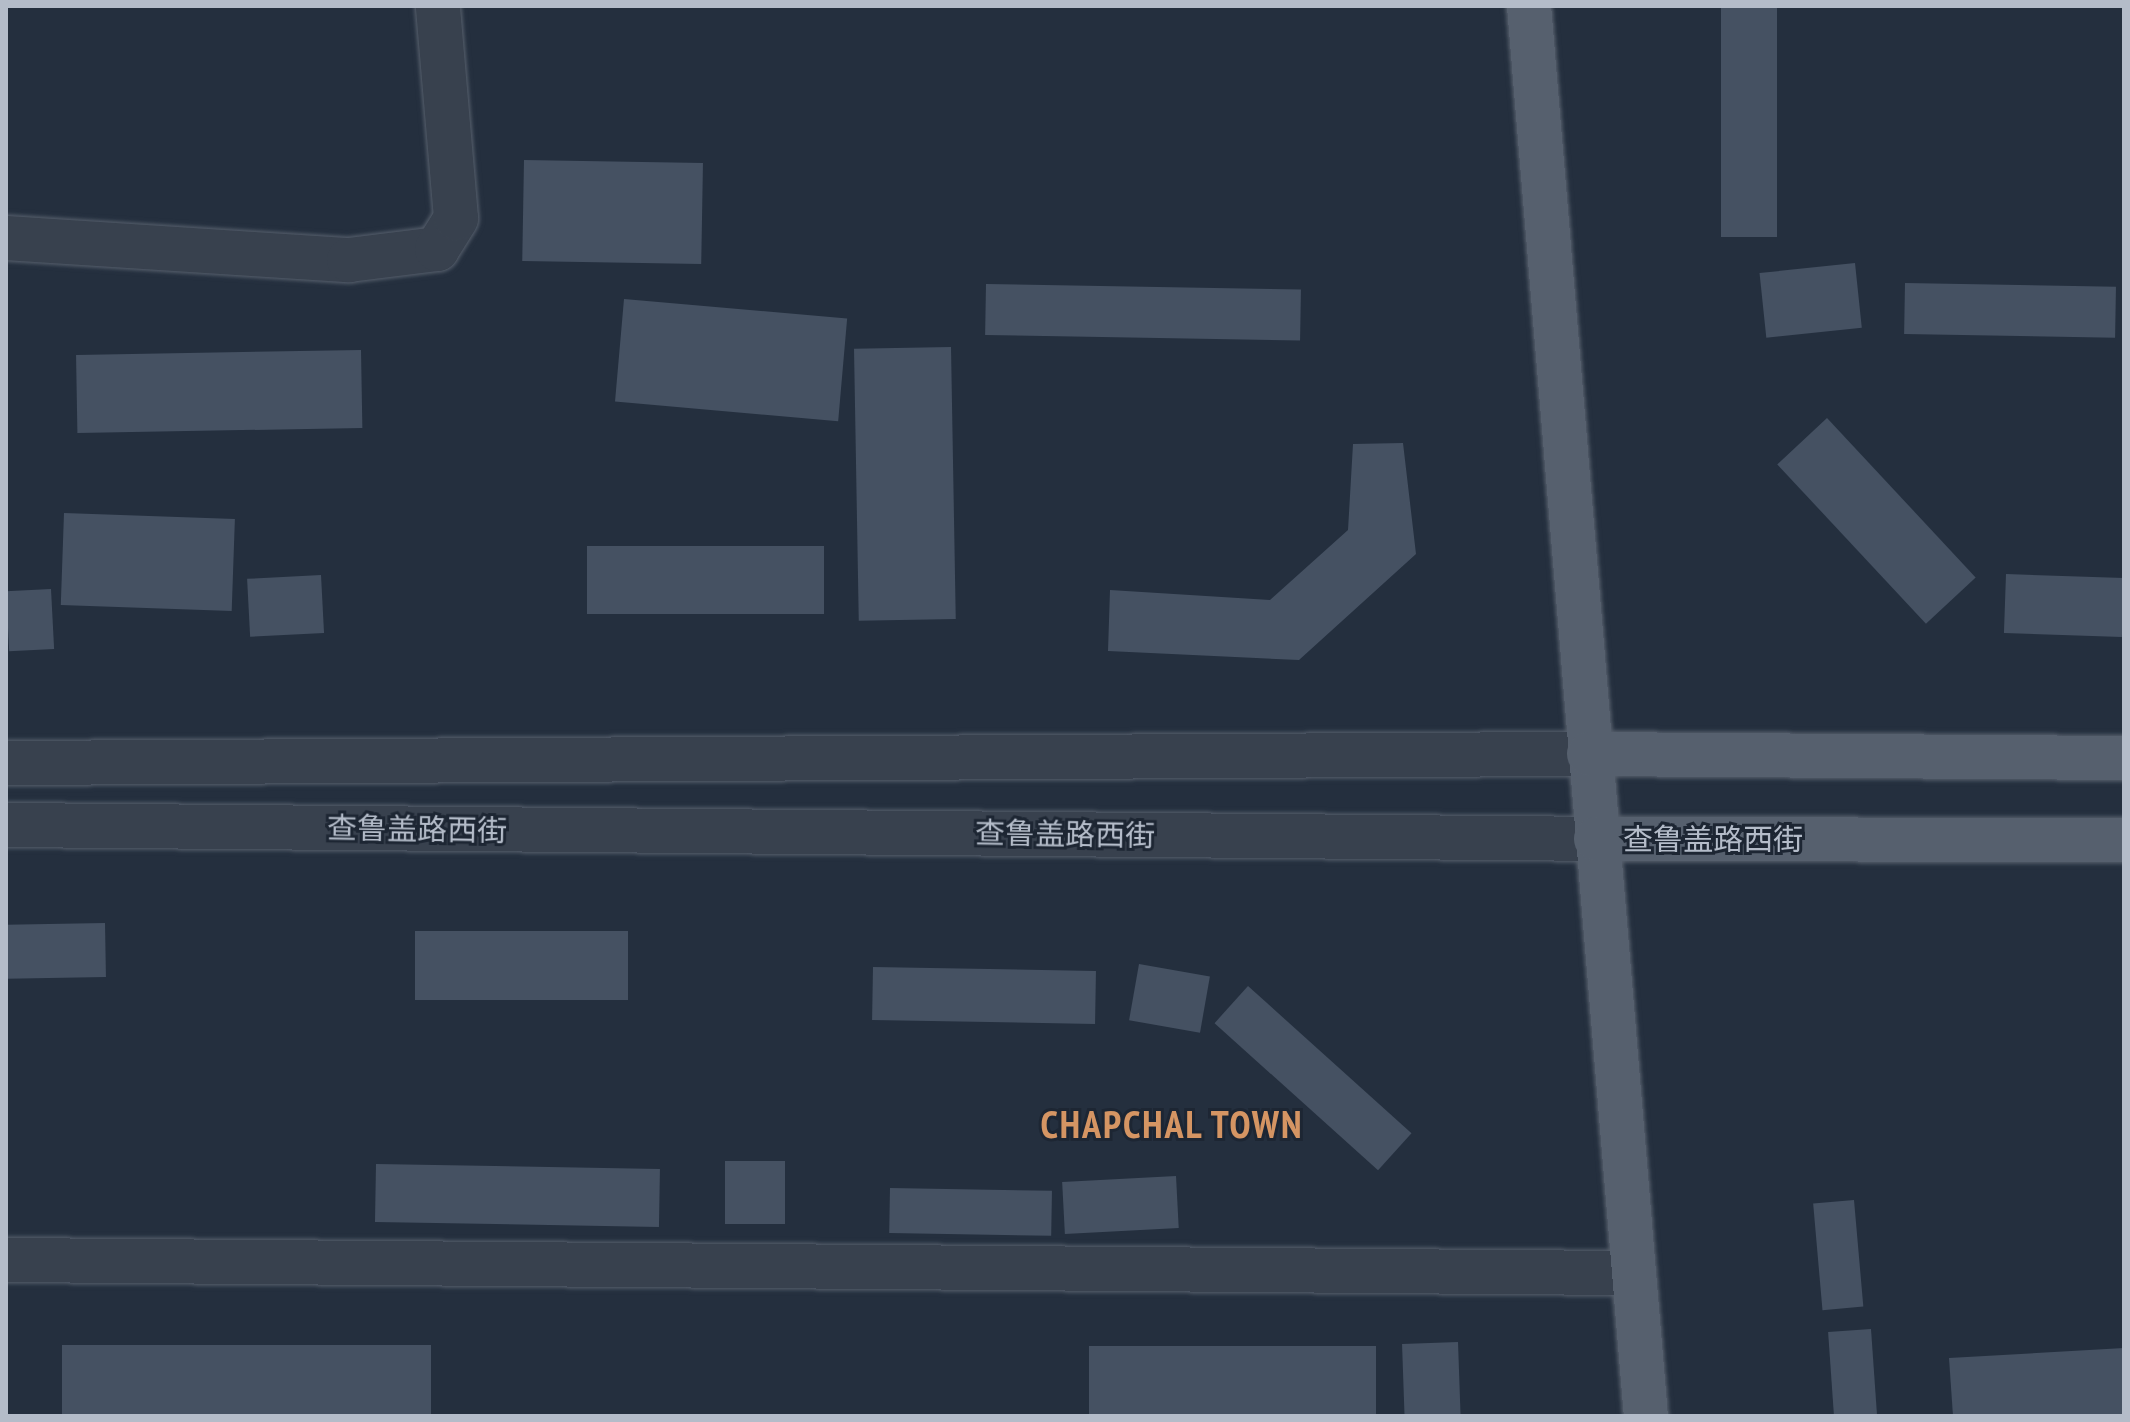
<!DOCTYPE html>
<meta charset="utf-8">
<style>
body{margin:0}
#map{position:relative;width:2130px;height:1422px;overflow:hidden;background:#242f3e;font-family:"PT Sans Narrow","Noto Sans SC",sans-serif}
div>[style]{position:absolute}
.building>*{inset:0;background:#455162;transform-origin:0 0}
.roads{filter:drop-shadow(0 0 2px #565f6c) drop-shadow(0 0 2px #565f6c)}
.minor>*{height:44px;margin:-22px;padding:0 22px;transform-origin:22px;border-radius:22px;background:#38414e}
.major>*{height:44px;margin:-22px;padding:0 22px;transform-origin:22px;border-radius:22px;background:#56606e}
span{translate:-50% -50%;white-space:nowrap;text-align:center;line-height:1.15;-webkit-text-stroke:6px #1d2633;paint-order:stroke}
.street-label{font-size:30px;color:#b4bcc9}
.district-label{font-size:38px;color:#d59563;font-weight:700;letter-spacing:2px}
.frame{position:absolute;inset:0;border:8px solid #b4bcc9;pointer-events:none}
</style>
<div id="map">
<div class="building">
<i style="left:1721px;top:6px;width:56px;height:231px"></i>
<i style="left:524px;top:160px;width:179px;height:101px;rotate:1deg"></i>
<i style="left:1855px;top:263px;width:65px;height:96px;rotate:84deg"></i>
<i style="left:1905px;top:283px;width:211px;height:51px;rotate:1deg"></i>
<i style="left:986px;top:284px;width:315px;height:51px;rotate:1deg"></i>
<i style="left:624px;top:299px;width:224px;height:103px;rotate:5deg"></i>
<i style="left:951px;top:347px;width:272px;height:97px;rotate:89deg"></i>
<i style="left:361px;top:350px;width:78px;height:285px;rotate:89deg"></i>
<i style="left:1827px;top:418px;width:218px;height:68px;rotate:47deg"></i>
<i style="clip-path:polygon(1403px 443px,1416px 554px,1299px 660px,1108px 651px,1110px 590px,1270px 600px,1348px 530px,1353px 444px)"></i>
<i style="left:64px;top:513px;width:171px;height:92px;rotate:2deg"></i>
<i style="left:824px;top:546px;width:68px;height:237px;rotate:90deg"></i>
<i style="left:2006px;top:574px;width:118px;height:59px;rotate:2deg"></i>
<i style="left:321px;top:575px;width:58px;height:74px;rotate:87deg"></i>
<i style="left:51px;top:589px;width:60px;height:45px;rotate:87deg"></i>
<i style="left:105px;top:923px;width:54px;height:99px;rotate:89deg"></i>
<i style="left:415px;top:931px;width:213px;height:69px"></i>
<i style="left:1139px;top:964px;width:72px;height:57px;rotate:10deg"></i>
<i style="left:873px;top:967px;width:223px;height:53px;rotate:1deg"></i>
<i style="left:1248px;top:986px;width:220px;height:50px;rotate:42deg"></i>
<i style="left:725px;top:1161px;width:60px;height:63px"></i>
<i style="left:376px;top:1164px;width:284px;height:58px;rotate:1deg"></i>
<i style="left:1176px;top:1176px;width:52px;height:114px;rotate:87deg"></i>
<i style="left:890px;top:1188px;width:162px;height:45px;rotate:1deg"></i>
<i style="left:1854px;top:1200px;width:107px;height:41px;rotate:85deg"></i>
<i style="left:1871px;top:1329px;width:87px;height:43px;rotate:86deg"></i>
<i style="left:1458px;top:1342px;width:74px;height:56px;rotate:88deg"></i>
<i style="left:62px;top:1345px;width:369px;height:71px"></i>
<i style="left:1089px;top:1346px;width:287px;height:70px"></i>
<i style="clip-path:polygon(2124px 1348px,2124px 1416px,1953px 1416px,1949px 1358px)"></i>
</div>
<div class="roads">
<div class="minor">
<i style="left:6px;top:238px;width:344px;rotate:3.7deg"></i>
<i style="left:349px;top:260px;width:89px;rotate:-7.1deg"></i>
<i style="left:437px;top:249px;width:36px;rotate:-58deg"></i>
<i style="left:456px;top:218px;width:213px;rotate:-94.9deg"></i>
<i style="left:6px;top:763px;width:1583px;rotate:-0.33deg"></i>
<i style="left:6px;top:825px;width:1590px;rotate:0.5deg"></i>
<i style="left:6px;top:1260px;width:1628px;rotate:0.46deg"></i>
</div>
<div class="major">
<i style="left:1529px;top:6px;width:1415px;rotate:85.26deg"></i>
<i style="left:1589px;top:754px;width:535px;rotate:0.43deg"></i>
<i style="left:1596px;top:839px;width:528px;rotate:0.11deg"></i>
</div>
</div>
<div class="street-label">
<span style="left:417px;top:829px;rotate:1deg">查鲁盖路西街</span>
<span style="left:1065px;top:834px;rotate:1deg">查鲁盖路西街</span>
<span style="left:1713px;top:839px">查鲁盖路西街</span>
</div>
<div class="district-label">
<span style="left:1172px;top:1124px">CHAPCHAL TOWN</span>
</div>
<div class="frame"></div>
</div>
